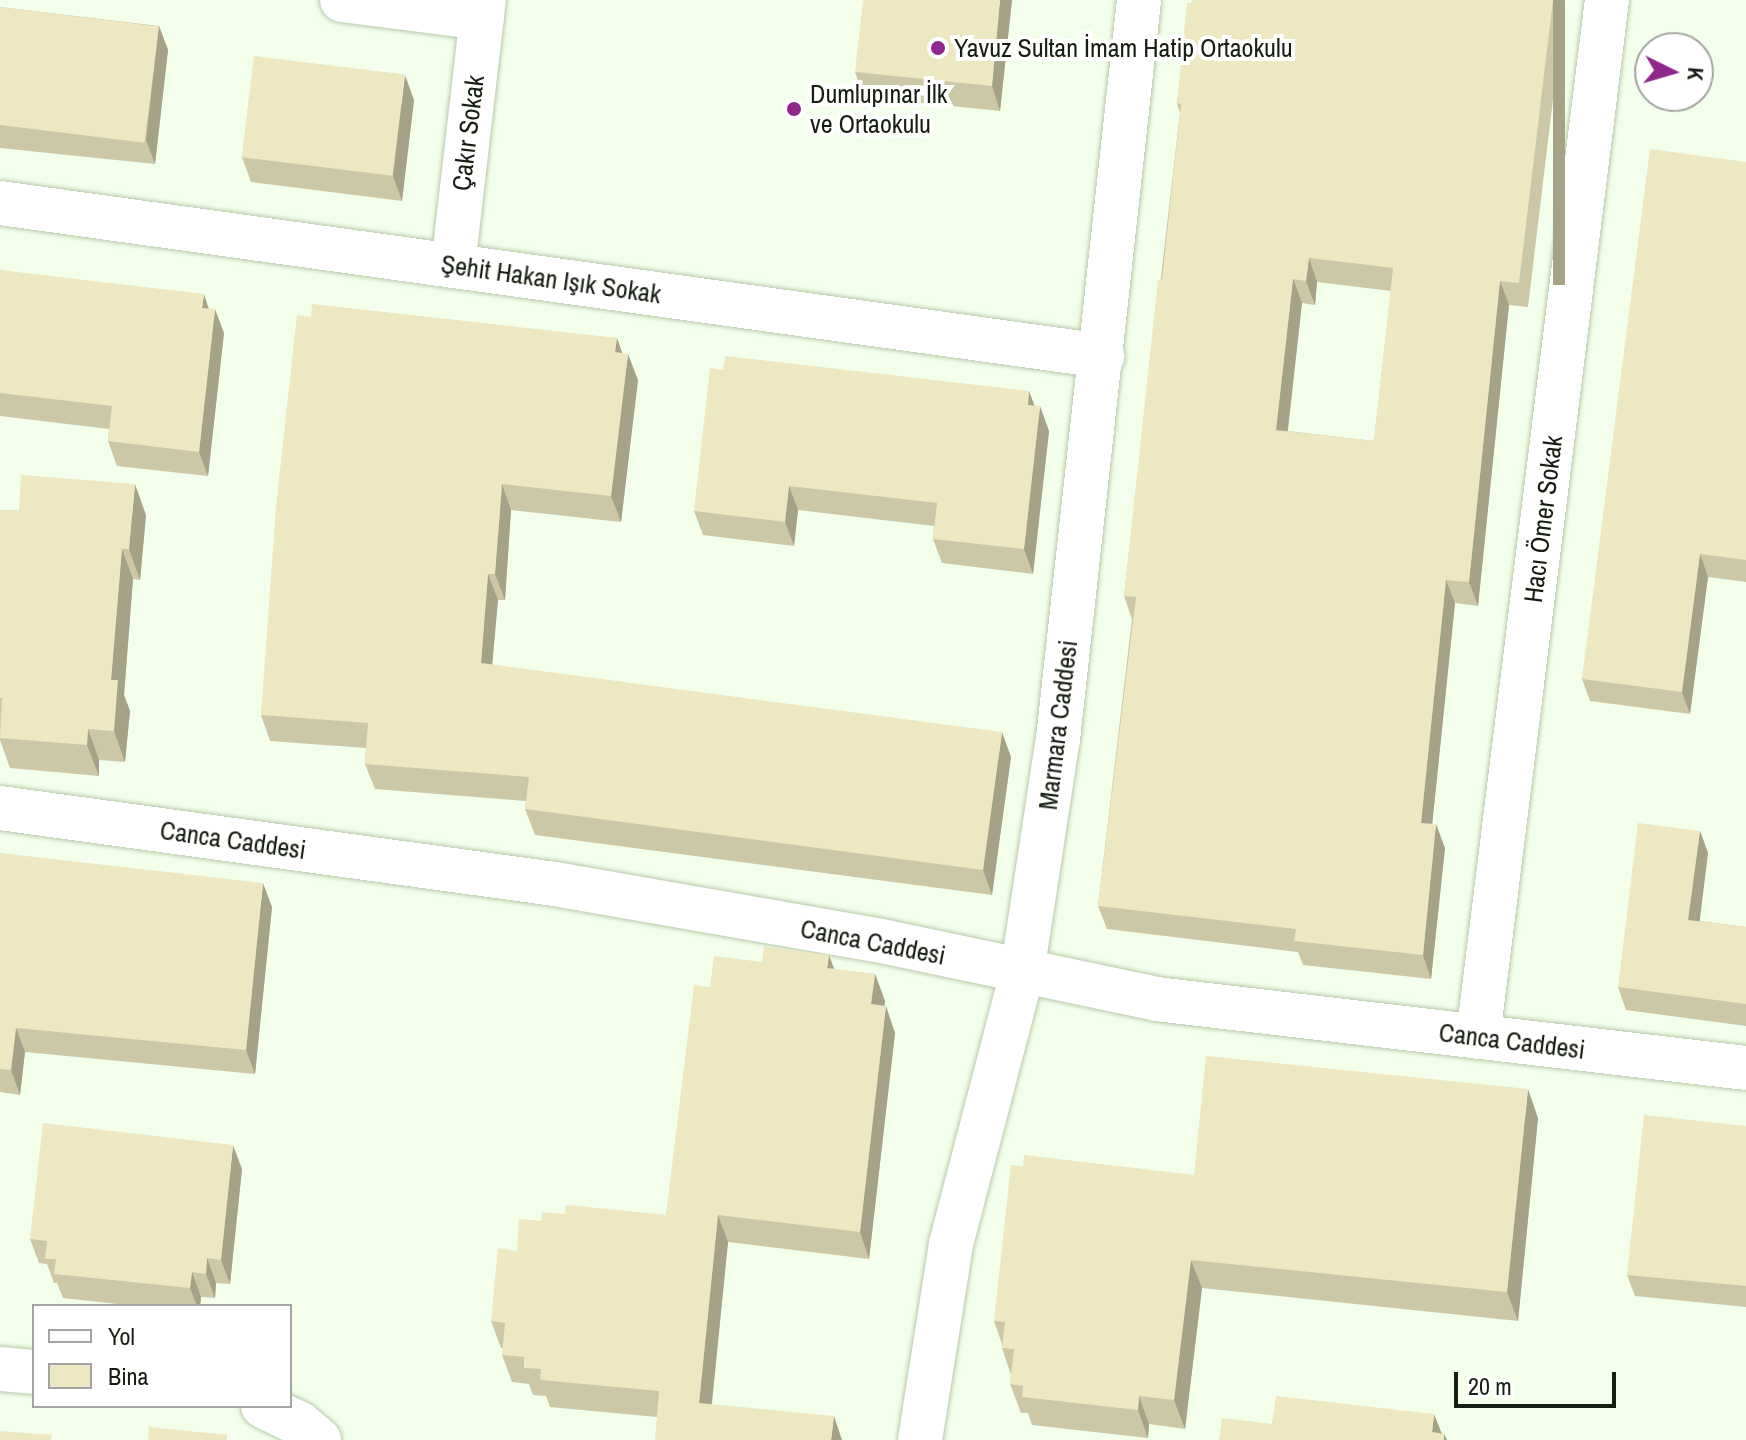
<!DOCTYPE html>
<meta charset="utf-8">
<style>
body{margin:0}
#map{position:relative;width:1746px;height:1440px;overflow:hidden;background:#f3ffeb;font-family:"Archivo Narrow",sans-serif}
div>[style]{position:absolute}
.roads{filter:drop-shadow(0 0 2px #b7caaa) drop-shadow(0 0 2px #b7caaa)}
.street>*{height:44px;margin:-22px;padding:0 22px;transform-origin:22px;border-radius:22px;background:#fff}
.secondary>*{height:44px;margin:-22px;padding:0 22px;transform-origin:22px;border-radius:22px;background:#fff}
.wall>*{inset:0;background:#ccc7a7}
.shaded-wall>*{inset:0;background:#a6a288;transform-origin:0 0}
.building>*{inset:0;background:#ede7c2;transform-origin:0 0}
.dots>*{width:22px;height:22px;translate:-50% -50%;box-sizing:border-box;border:4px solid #fff;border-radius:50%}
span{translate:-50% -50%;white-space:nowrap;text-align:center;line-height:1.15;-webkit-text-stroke:8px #fff;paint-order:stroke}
.poi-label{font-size:26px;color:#161d11}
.left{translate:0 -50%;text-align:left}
.street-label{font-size:26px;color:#161d11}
.legend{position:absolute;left:32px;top:1304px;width:260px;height:104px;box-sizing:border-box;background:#fff;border:2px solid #a2a5a0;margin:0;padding:10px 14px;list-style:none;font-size:24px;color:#161d11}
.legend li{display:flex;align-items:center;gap:16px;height:40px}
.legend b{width:40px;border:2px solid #a2a5a0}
.north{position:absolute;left:1634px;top:32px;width:80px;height:80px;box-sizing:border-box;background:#fff;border:2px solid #a2a5a0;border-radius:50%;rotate:95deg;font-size:22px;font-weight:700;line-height:32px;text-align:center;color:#161d11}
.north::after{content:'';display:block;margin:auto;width:28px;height:36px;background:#8e278c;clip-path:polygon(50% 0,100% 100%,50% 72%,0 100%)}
.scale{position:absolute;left:1454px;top:1372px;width:162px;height:36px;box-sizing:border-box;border:4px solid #161d11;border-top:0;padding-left:10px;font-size:24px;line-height:28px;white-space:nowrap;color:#161d11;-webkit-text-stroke:6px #fff;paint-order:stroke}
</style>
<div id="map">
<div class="roads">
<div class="street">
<i style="left:342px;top:0;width:141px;rotate:7.3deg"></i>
<i style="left:0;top:203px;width:1113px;rotate:7.9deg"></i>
<i style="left:453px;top:266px;width:268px;rotate:-83.4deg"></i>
<i style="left:1478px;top:1037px;width:1045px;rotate:-82.91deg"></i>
<i style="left:0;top:1369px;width:34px;rotate:5deg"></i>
<i style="left:263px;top:1406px;width:41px;rotate:25.9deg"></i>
<i style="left:300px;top:1424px;width:25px;rotate:40deg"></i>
<i style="left:920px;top:1440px;width:198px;rotate:-81deg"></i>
<i style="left:951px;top:1244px;width:280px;rotate:-75.3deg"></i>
<i style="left:1022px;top:973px;width:237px;rotate:-81.3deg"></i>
<i style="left:1058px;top:739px;width:743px;rotate:-83.74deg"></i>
</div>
<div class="secondary">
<i style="left:0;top:808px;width:560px;rotate:7.8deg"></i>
<i style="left:555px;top:884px;width:327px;rotate:9.9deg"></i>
<i style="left:877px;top:940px;width:285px;rotate:11.9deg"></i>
<i style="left:1156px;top:999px;width:594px;rotate:6.67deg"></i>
</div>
</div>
<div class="wall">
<i style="clip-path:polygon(1012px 0,1000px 111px,864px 97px,855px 72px)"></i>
<i style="clip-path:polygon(evenodd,1192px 0,1565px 0,1528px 307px,1509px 305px,1478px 606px,1455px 603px,1432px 824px,1445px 848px,1431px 979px,1303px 965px,1298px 952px,1107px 929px,1098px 906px,1132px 619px,1124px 596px,1180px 113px,1177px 103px,1192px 0,1317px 282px,1391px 291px,1374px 441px,1288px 431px,1302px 303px,1315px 305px,1317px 282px)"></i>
<i style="clip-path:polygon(0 7px,159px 26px,168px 50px,155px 164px,0 148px)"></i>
<i style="clip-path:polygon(414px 100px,402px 201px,251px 182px,242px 157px)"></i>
<i style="clip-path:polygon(1746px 162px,1746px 582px,1708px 577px,1690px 714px,1590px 701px,1582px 679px)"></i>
<i style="clip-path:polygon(0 270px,209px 308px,224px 333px,208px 476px,117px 466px,108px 441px,109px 429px,0 416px)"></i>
<i style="clip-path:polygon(311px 317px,617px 338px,622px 353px,638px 380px,621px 522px,511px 510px,505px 600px,498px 600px,492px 665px,1011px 757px,992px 895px,535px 835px,525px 809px,526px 801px,375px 789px,365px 764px,366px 748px,270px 741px,261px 715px)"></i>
<i style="clip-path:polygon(1029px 391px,1034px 406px,1049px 431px,1033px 574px,942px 563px,933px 539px,934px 526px,798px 510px,794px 546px,703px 535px,694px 511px)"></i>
<i style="clip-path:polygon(0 510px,146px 515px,140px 580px,133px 579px,124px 695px,130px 711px,125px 762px,99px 760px,99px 776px,10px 768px,0 740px)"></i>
<i style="clip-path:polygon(1700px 831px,1708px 853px,1699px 921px,1746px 927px,1746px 1026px,1626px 1010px,1618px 987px)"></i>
<i style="clip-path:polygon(0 853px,272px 907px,255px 1074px,25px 1052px,20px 1095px,0 1092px)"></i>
<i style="clip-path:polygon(762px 962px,875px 974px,885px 1001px,884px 1006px,895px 1033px,869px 1259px,728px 1242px,712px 1404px,657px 1417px,550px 1407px,546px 1396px,533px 1395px,529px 1384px,512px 1382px,502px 1355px,503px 1348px,501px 1348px,491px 1321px,517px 1251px,541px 1221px,565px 1214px,666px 1215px,710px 987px)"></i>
<i style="clip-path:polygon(1538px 1118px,1518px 1321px,1202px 1288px,1185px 1429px,1149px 1424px,1148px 1438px,1032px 1425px,1028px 1413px,1021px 1413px,1010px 1384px,1011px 1375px,1002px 1348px,1002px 1344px,994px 1321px,1194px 1175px)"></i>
<i style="clip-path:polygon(1746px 1126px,1746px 1307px,1635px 1296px,1627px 1275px)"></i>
<i style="clip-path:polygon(242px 1169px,230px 1284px,216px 1283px,215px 1298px,201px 1297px,200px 1306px,135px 1306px,63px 1298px,57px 1283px,54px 1283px,47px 1264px,39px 1263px,30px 1239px)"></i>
</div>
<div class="shaded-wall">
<i style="clip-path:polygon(1000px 0,1012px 0,1000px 111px,992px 86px)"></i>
<i style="left:1553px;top:0;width:12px;height:285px"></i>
<i style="clip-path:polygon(159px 26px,168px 50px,155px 164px,146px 140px)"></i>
<i style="clip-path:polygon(405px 75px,414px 100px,402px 201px,393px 176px)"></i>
<i style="clip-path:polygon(1309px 258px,1317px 282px,1315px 305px,1306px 281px)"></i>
<i style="clip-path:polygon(1293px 279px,1302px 303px,1285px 453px,1276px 430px)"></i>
<i style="clip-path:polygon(1500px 281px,1509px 305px,1478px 606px,1469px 582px)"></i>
<i style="clip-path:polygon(204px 294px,212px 319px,202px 308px)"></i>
<i style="clip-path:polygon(215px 309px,224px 333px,208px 476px,199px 452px)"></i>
<i style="clip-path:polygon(617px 338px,626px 364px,615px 352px)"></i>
<i style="clip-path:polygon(628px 354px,638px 380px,621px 522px,611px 496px)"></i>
<i style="clip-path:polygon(1029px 391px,1038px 415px,1028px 405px)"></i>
<i style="clip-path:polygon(1040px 406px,1049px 431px,1033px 574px,1024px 549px)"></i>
<i style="clip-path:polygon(135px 484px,146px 515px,140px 580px,129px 549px)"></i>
<i style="clip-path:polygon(502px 484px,511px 510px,505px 600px,495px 574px)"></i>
<i style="clip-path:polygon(789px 486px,798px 510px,794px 546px,785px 522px)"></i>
<i style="clip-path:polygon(122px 549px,133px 579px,124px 695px,130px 711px,125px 762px,114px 731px,111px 680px)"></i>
<i style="clip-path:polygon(1700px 554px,1708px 577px,1690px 714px,1682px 692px)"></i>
<i style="clip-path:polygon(488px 574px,498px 600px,490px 689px,481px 663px)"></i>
<i style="clip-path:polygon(1446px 580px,1455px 603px,1430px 846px,1421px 823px)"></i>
<i style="clip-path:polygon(88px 729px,99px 760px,99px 776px,87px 745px)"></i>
<i style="clip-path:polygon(1002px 732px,1011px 757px,992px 895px,983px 870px)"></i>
<i style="clip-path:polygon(1436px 824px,1445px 848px,1431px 979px,1423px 955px)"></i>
<i style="clip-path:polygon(1700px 831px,1708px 853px,1697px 943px,1688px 920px)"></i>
<i style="clip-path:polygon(263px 883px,272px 907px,255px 1074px,246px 1050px)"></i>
<i style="clip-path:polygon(829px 955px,839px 982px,827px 968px)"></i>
<i style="clip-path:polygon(875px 974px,885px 1001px,881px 1031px,871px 1004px)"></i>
<i style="clip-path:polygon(886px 1006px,895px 1033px,869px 1259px,860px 1232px)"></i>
<i style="clip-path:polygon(16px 1028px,25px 1052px,20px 1095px,11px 1070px)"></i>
<i style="clip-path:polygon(1528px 1089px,1538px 1118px,1518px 1321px,1507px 1292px)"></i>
<i style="clip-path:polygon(233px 1145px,242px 1169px,230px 1284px,221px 1260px)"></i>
<i style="clip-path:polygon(718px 1215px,728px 1242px,709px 1430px,699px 1403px)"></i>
<i style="clip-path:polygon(207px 1258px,216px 1283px,215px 1298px,206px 1274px)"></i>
<i style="clip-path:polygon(1191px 1260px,1202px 1288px,1185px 1429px,1174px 1400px)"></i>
<i style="clip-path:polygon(192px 1272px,201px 1297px,200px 1306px,197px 1306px,190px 1288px)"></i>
<i style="clip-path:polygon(1139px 1396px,1149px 1424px,1148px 1438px,1138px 1410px)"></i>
<i style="clip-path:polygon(1434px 1414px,1444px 1439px,1444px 1434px,1447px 1440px,1435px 1440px,1432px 1432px)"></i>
<i style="clip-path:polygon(834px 1416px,842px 1440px,831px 1440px)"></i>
</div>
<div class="building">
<i style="clip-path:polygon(863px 0,1000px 0,992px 86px,855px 72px)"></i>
<i style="clip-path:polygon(evenodd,1192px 0,1553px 0,1519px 283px,1500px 281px,1469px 582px,1446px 580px,1421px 823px,1436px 824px,1423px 955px,1294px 941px,1296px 929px,1098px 906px,1136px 597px,1124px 596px,1158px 280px,1162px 280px,1181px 104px,1177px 103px,1187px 3px,1192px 3px,1192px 0,1309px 258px,1393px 268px,1374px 441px,1276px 430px,1293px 279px,1306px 281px,1309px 258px)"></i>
<i style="left:0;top:7px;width:160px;height:117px;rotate:7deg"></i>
<i style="left:254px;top:56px;width:152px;height:102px;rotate:7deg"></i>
<i style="clip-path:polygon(1650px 149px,1746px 162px,1746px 560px,1700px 554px,1682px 692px,1582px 679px)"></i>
<i style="clip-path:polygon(0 270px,204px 294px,202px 308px,215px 309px,199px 452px,108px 441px,112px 406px,0 393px)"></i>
<i style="clip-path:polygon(312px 304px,617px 338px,615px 352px,628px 354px,611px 496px,502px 484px,495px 574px,488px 574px,481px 663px,1002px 732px,983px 870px,525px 809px,529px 777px,365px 764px,368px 723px,261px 715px,276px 507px,297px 315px,311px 317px)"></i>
<i style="clip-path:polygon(725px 356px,1029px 391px,1028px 405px,1040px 406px,1024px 549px,933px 539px,937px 503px,789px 486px,785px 522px,694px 511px,710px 368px,723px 370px)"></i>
<i style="clip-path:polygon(21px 475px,135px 484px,129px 549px,122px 549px,111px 680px,118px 680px,114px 731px,88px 729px,87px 745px,0 738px,2px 698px,0 698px,0 510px,19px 511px)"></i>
<i style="clip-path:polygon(1638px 823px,1700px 831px,1688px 920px,1746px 927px,1746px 1007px,1746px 1004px,1618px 987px)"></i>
<i style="clip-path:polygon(0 853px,263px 883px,246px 1050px,16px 1028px,11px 1070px,0 1069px)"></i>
<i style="clip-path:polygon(764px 947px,829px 955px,827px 968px,875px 974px,871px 1004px,886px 1006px,860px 1232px,718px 1215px,699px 1403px,834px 1416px,831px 1440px,655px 1440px,659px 1391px,540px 1380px,541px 1369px,524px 1368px,524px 1357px,502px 1355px,505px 1323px,491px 1321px,498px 1248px,517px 1251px,519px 1219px,541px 1221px,542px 1212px,565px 1214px,566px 1205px,666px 1215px,694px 985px,710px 987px,714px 956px,762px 962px)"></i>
<i style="clip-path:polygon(1206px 1056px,1528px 1089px,1507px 1292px,1191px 1260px,1174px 1400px,1139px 1396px,1138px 1410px,1022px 1397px,1023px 1386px,1010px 1384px,1014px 1349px,1002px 1348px,1005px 1322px,994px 1321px,1011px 1165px,1023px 1166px,1024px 1155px,1194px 1175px)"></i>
<i style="clip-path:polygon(1644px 1115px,1746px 1126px,1746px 1286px,1627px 1275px)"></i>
<i style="clip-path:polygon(43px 1123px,233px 1145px,221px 1260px,207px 1258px,206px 1274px,192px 1272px,190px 1288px,54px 1274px,56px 1259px,45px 1259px,47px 1241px,30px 1239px)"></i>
<i style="clip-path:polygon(1276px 1396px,1434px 1414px,1432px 1432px,1444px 1434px,1444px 1440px,1219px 1440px,1222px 1418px,1272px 1424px)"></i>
<i style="clip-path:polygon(149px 1427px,227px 1435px,227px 1440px,148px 1440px)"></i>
<i style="clip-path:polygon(0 1431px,52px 1435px,51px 1440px,0 1440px)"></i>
</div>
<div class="dots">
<i style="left:938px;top:48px;background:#8e278c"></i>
<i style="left:794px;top:109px;background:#8e278c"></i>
</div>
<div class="poi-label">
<span class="left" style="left:954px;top:48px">Yavuz Sultan İmam Hatip Ortaokulu</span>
<span class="left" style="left:810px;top:109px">Dumlupınar İlk<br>ve Ortaokulu</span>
</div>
<div class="street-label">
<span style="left:468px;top:133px;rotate:-83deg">Çakır Sokak</span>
<span style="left:551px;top:279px;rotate:8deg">Şehit Hakan Işık Sokak</span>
<span style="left:1543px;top:519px;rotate:-83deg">Hacı Ömer Sokak</span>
<span style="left:1058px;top:725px;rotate:-83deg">Marmara Caddesi</span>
<span style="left:233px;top:840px;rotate:8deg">Canca Caddesi</span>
<span style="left:873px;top:942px;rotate:11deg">Canca Caddesi</span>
<span style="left:1512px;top:1041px;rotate:7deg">Canca Caddesi</span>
</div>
<ul class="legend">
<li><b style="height:10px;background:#fff"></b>Yol</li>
<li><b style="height:22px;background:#ede7c2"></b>Bina</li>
</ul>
<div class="north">K</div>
<div class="scale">20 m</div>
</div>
